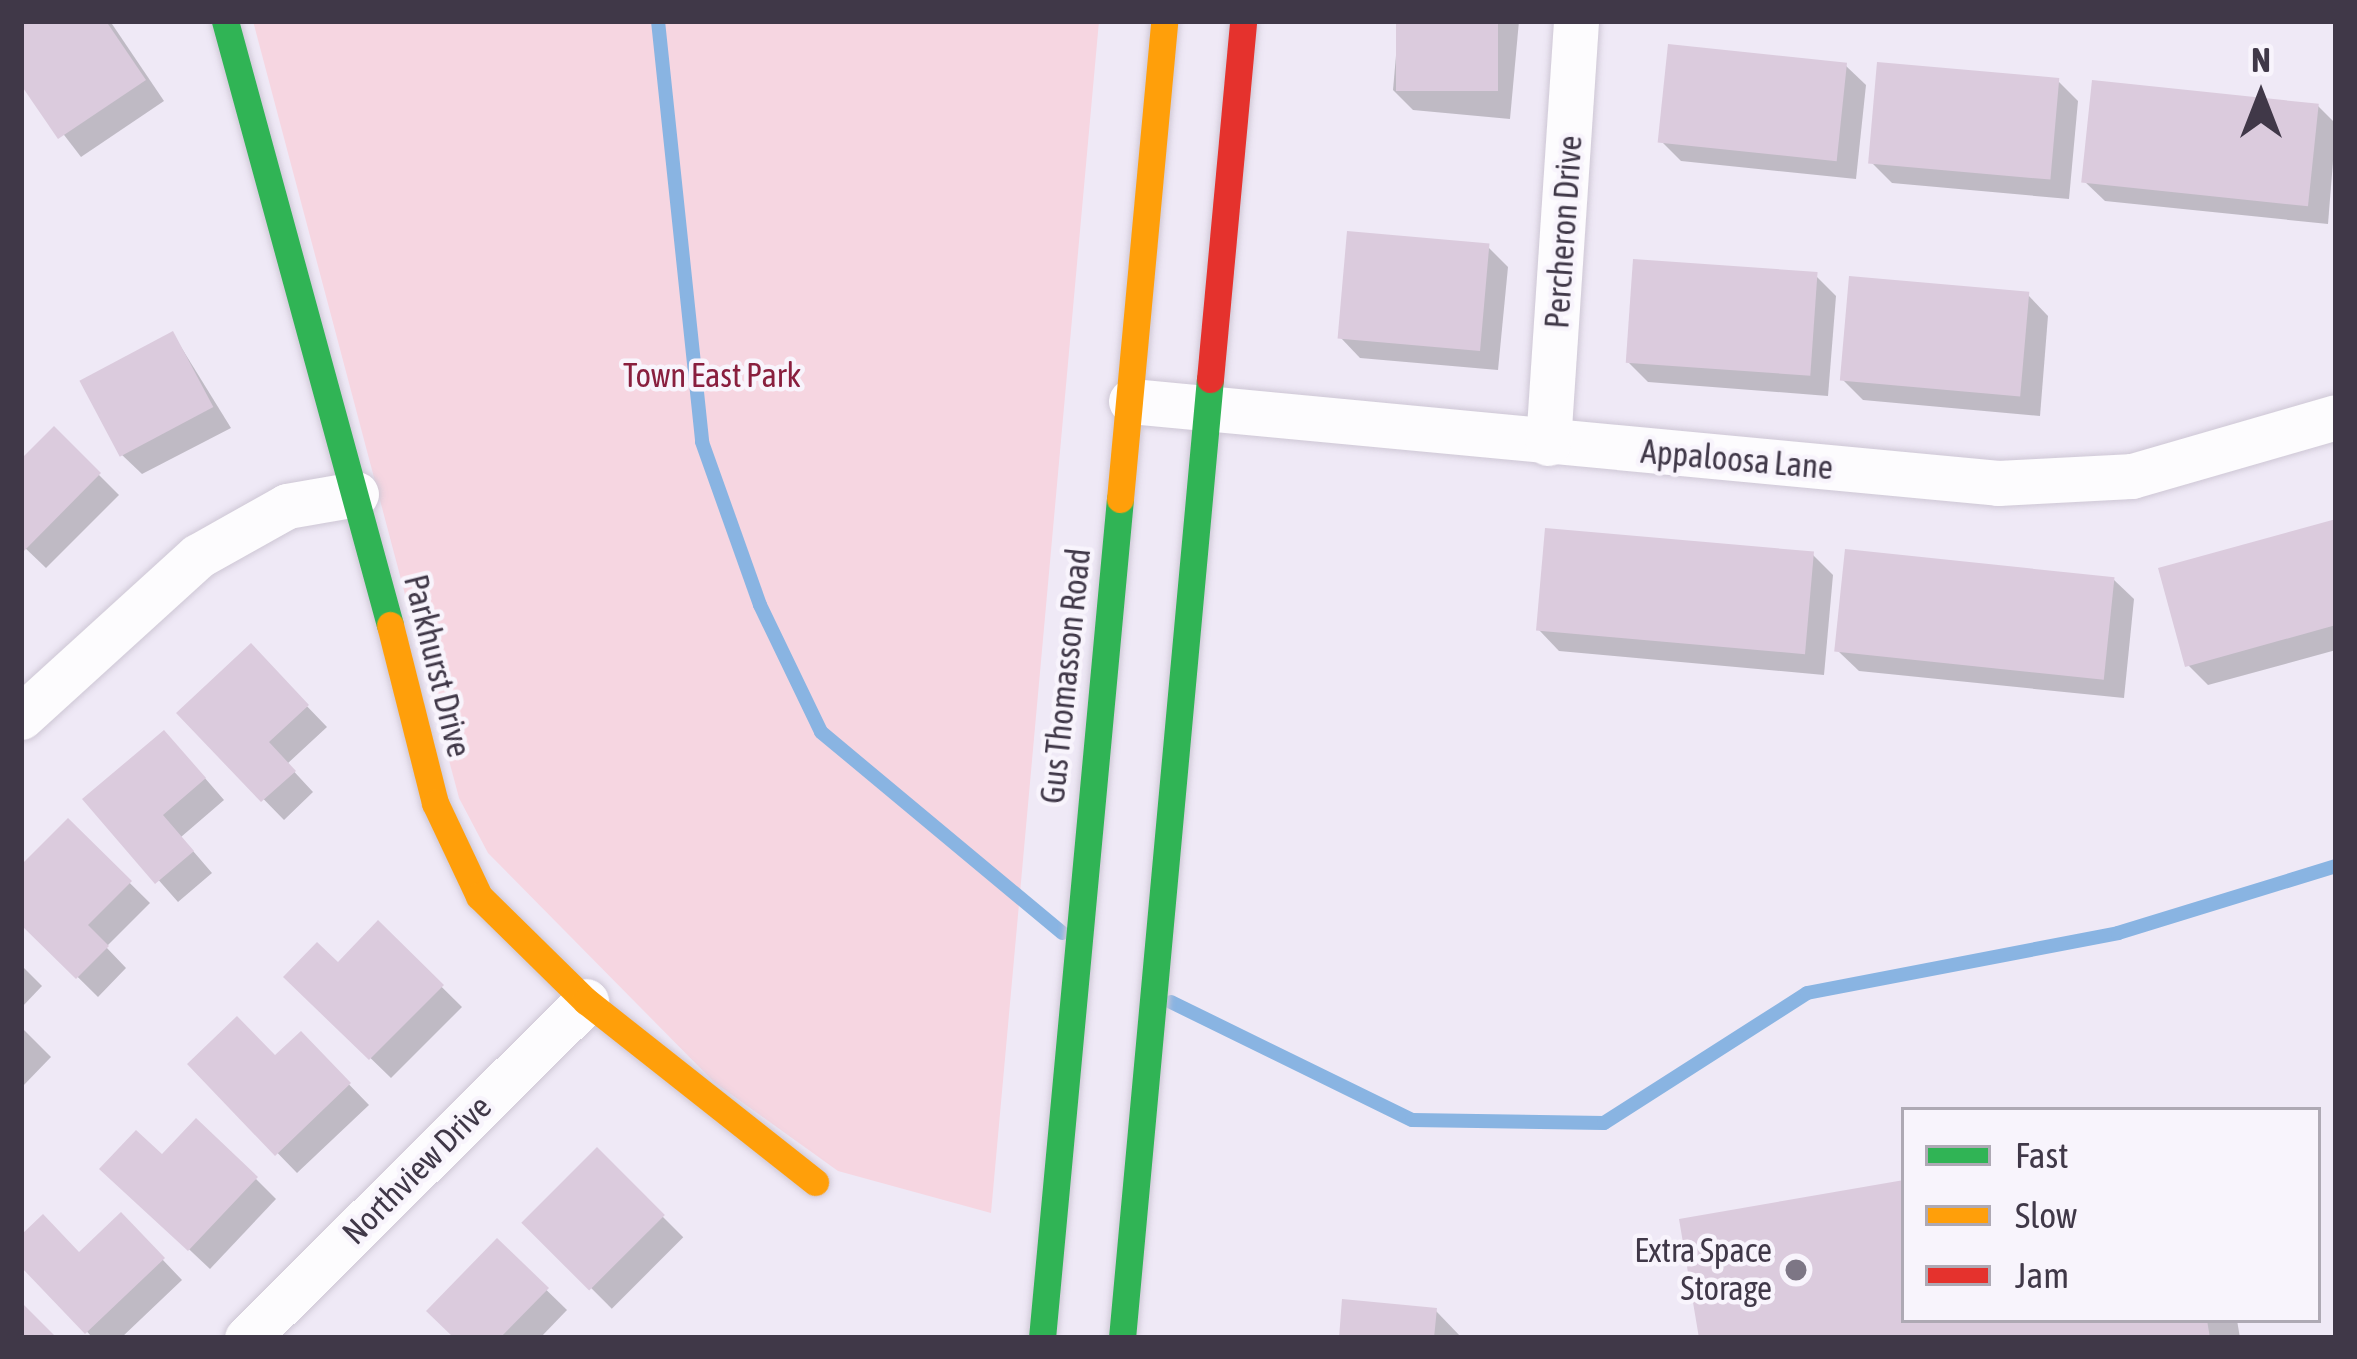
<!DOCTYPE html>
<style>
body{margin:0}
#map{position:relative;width:2357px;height:1359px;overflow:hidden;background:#efe9f6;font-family:"Asap Condensed",sans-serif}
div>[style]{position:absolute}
.green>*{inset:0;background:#f6d6e1}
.shadow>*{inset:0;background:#0003;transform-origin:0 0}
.stream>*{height:14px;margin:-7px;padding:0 7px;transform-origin:7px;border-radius:7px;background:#89b4e2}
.building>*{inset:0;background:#dbcbdd;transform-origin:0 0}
.roads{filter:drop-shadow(0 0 3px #cec7d5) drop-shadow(0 0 3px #cec7d5)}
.street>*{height:45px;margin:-22.5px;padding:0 22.5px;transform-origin:22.5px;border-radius:22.5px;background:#fdfcfe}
.fast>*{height:27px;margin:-13.5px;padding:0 13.5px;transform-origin:13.5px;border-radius:13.5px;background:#30b455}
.slow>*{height:27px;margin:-13.5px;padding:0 13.5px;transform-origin:13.5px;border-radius:13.5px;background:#ff9f0a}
.jam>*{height:27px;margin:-13.5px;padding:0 13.5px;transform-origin:13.5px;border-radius:13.5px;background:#e5322d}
.dots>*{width:33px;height:33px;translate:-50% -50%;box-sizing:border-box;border:6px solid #f8f4fc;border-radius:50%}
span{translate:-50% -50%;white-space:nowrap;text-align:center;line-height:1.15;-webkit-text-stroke:9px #f8f4fc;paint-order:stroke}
.street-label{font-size:33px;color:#403848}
.park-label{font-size:33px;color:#891f3e}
.poi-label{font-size:33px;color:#403848}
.right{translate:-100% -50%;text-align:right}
.frame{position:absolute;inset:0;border:24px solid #403848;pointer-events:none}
.legend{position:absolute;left:1901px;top:1107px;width:420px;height:216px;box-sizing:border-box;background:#f8f4fc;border:3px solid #aea9b4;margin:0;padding:15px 21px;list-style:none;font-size:36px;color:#403848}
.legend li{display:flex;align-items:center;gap:24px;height:60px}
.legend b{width:60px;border:3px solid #aea9b4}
.north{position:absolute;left:2201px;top:36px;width:120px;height:120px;-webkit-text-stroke:9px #f8f4fc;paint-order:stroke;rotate:0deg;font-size:33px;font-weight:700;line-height:48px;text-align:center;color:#403848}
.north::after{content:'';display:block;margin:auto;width:42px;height:54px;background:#403848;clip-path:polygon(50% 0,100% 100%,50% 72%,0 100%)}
</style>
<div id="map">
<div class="green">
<i style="clip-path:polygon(253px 21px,1099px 21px,991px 1213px,838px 1171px,714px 1082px,488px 853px,459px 798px)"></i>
</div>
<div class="shadow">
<i style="clip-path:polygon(110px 21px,164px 101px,81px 157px,21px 79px,21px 24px)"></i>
<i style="clip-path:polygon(1399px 21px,1519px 21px,1510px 119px,1413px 110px,1393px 90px)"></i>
<i style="clip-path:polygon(1845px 65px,1866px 85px,1856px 179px,1681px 161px,1661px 141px)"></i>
<i style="clip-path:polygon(2058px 81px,2078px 101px,2069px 199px,1892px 183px,1872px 163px)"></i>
<i style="clip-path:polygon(2318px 106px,2336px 124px,2328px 224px,2105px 201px,2084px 181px)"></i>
<i style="clip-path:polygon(1487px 246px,1508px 267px,1498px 370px,1360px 358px,1340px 337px)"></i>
<i style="clip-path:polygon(1816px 276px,1836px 296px,1828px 396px,1648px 382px,1628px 362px)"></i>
<i style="clip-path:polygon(2028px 295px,2048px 316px,2040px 416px,1863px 400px,1843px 380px)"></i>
<i style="clip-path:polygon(173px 334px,231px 428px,142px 474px,121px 454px)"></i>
<i style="clip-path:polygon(54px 430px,119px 495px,46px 568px,21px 544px,21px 463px)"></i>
<i style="clip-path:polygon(2336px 522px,2336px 650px,2208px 685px,2188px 665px)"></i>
<i style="clip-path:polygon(1813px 555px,1833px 575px,1824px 675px,1559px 651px,1539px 630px)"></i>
<i style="clip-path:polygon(2113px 579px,2134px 599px,2124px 698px,1859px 671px,1838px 651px)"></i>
<i style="clip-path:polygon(250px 647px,327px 727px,287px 764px,313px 792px,284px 820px,180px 713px)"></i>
<i style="clip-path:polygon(184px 754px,224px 800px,181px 837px,212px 873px,178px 902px,87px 799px)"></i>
<i style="clip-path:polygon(68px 822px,150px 903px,106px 947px,126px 968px,98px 997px,21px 921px,21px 870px)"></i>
<i style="clip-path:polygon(378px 924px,462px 1007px,391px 1078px,287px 977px,338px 966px)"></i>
<i style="clip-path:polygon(21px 965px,42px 986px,21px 1008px)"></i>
<i style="clip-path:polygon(21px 1027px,51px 1057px,21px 1088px)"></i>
<i style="clip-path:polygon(301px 1035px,369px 1105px,297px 1173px,191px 1064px,276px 1059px)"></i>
<i style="left:597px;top:1151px;width:122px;height:101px;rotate:45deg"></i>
<i style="clip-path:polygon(256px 1179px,276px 1199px,210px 1269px,124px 1188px)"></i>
<i style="clip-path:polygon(1904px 1183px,1904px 1320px,2237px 1320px,2240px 1338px,1702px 1338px)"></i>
<i style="clip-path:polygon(121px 1216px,182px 1280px,121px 1338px,93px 1338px,21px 1262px,21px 1239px,79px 1256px)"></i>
<i style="clip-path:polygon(497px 1242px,567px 1310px,540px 1338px,457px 1338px)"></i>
<i style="clip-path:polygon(1436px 1311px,1462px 1338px,1342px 1338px)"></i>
</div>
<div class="stream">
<i style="left:658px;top:21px;width:423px;rotate:84deg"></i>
<i style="left:702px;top:442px;width:173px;rotate:70.4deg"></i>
<i style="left:760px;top:605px;width:141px;rotate:64.3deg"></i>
<i style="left:821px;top:732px;width:314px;rotate:39.8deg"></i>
<i style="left:1171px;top:1002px;width:268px;rotate:26.1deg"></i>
<i style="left:1412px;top:1120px;width:192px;rotate:0.9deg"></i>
<i style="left:1604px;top:1123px;width:241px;rotate:-32.6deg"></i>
<i style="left:1807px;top:993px;width:317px;rotate:-10.9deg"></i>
<i style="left:2118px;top:933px;width:228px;rotate:-17.1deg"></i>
</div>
<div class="building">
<i style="clip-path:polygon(21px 21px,106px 21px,146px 80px,58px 139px,21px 85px)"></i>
<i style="left:1396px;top:21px;width:102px;height:70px"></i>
<i style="left:1668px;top:44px;width:180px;height:99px;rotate:6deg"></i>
<i style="left:1877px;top:62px;width:183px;height:102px;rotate:5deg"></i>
<i style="left:2092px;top:80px;width:228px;height:103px;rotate:6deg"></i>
<i style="left:1347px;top:231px;width:143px;height:108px;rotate:5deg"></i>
<i style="left:1633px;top:259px;width:185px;height:104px;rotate:4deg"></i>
<i style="left:1849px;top:276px;width:181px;height:105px;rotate:5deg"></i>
<i style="left:173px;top:331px;width:86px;height:106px;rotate:62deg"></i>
<i style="clip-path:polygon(54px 426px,101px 473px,24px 551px,21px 459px)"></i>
<i style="clip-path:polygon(2336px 519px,2336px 625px,2185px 667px,2158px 568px)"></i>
<i style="left:1545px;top:528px;width:270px;height:103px;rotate:5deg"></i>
<i style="left:1845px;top:549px;width:271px;height:103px;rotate:6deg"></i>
<i style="clip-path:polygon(251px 643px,309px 705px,269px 742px,296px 771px,261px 802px,176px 713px)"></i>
<i style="clip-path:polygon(164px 730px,206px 778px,163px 815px,194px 851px,155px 884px,82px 799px)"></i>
<i style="clip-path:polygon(68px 818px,132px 881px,88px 925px,109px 946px,76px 979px,21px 925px,21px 865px)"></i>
<i style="clip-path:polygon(378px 920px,444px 985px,369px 1060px,283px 977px,317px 942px,338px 962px)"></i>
<i style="clip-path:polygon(237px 1016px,275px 1055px,301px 1031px,351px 1083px,275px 1156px,187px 1064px)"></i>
<i style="clip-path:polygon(196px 1118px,258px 1177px,188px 1251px,99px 1169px,136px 1130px,162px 1154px)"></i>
<i style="left:597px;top:1147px;width:96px;height:107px;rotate:45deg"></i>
<i style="clip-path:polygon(1904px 1180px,1904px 1320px,2207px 1320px,2210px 1338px,1699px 1338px,1679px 1219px)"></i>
<i style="clip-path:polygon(121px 1212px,165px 1258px,85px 1334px,21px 1267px,21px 1235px,43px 1214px,79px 1252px)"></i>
<i style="clip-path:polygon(497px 1238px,549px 1288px,500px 1338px,454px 1338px,426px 1311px)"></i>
<i style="clip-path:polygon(1342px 1299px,1437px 1308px,1434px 1338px,1339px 1338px)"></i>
<i style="clip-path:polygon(21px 1302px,57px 1338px,21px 1338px)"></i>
</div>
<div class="roads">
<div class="street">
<i style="left:1131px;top:401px;width:871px;rotate:5.4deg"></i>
<i style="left:1998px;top:483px;width:134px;rotate:-3deg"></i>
<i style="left:2132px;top:476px;width:212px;rotate:-16.1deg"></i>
<i style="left:1548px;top:443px;width:423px;rotate:-86.2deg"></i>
<i style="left:21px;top:717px;width:239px;rotate:-42.3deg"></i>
<i style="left:198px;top:556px;width:102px;rotate:-29.3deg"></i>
<i style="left:287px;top:506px;width:70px;rotate:-9.9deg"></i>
<i style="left:247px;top:1338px;width:478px;rotate:-44.8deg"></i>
</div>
<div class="fast">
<i style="left:225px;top:21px;width:626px;rotate:74.72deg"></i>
<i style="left:1042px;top:1338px;width:843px;rotate:-84.69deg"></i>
<i style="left:1122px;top:1338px;width:963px;rotate:-84.76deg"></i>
</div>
<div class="slow">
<i style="left:1120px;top:499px;width:480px;rotate:-84.7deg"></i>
<i style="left:390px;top:625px;width:184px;rotate:75.8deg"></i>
<i style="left:435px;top:803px;width:103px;rotate:64.7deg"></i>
<i style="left:479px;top:896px;width:150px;rotate:44.5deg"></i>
<i style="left:586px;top:1001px;width:292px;rotate:38.3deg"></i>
</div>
<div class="jam">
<i style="left:1210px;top:379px;width:360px;rotate:-84.7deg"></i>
</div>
</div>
<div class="dots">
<i style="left:1796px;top:1270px;background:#7d7685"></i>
</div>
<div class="street-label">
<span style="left:1564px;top:232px;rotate:-86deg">Percheron Drive</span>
<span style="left:1737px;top:460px;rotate:5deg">Appaloosa Lane</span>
<span style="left:437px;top:666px;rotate:76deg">Parkhurst Drive</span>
<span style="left:1066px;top:676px;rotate:-84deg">Gus Thomasson Road</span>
<span style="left:417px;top:1170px;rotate:-45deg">Northview Drive</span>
</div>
<div class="park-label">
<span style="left:712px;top:376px">Town East Park</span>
</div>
<div class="poi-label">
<span class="right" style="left:1772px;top:1270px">Extra Space<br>Storage</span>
</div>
<div class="frame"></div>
<ul class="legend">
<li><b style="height:15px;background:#30b455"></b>Fast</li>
<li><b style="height:15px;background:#ff9f0a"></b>Slow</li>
<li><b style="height:15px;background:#e5322d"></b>Jam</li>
</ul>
<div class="north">N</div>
</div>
